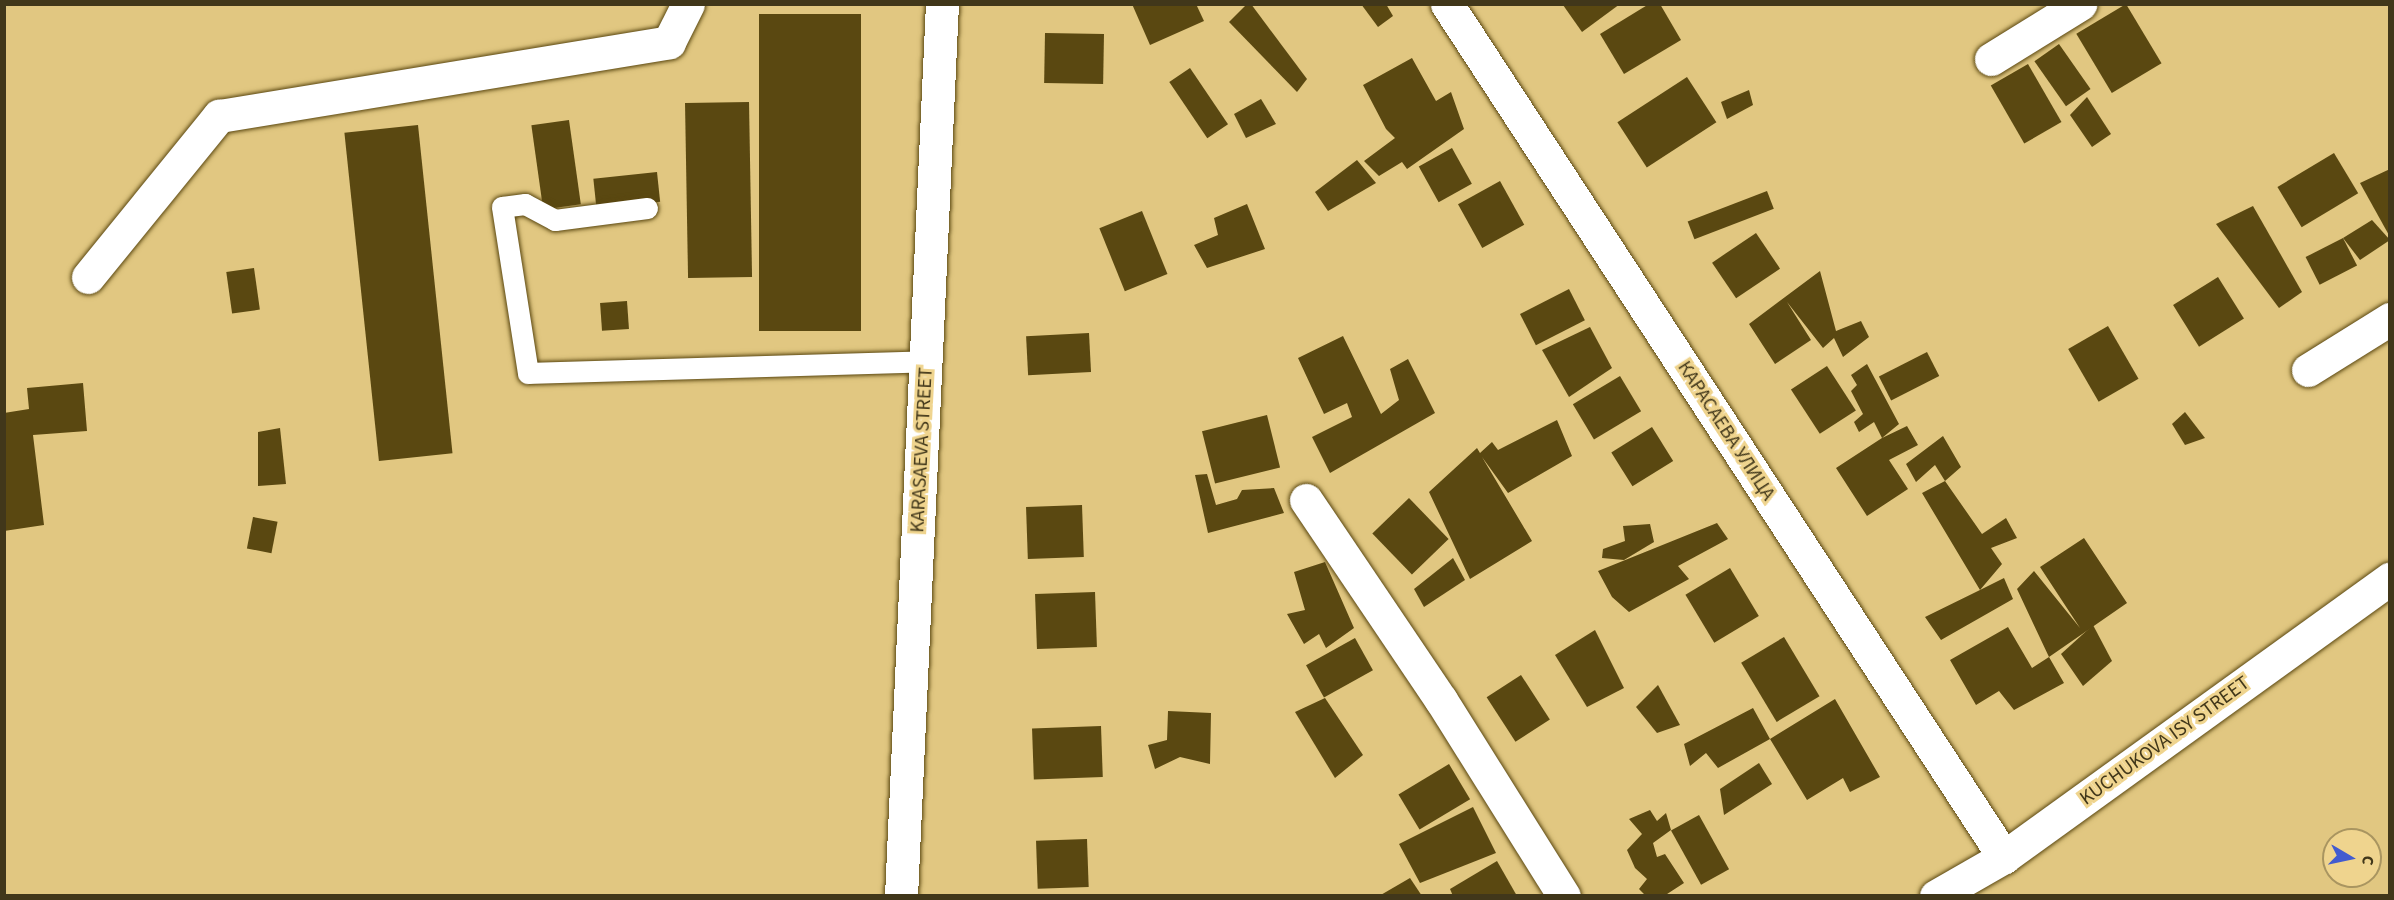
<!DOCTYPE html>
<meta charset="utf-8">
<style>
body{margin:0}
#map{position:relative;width:2394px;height:900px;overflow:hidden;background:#e1c781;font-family:"Source Sans 3",sans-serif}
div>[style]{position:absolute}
.building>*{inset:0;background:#5a4811;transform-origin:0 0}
.roads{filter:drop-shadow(0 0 2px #5a4710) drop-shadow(0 0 2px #5a4710)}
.lane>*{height:21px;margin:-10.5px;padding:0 10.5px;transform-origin:10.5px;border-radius:10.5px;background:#fff}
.street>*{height:33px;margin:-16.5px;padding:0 16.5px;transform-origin:16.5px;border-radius:16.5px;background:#fff}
.secondary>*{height:33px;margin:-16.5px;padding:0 16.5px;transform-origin:16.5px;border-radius:16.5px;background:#fff}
.primary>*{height:33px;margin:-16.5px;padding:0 16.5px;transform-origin:16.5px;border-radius:16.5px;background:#fff}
span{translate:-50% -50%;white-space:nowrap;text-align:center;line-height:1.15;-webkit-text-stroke:6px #efd48e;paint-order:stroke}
.street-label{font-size:20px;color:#41371a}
.frame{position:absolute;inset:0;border:6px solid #41371a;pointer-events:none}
.north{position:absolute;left:2322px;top:828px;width:60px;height:60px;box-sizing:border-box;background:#efd48e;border:2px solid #a99560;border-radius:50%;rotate:99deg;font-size:16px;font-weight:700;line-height:24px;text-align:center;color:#41371a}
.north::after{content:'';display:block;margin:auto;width:21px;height:27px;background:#425bcf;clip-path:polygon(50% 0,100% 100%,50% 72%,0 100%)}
</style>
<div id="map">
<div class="building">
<i style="clip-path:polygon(1132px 4px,1196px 4px,1204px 21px,1150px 45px)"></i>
<i style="clip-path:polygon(1247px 4px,1251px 4px,1307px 79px,1297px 92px,1229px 22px)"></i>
<i style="clip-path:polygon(1361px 4px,1386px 4px,1393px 16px,1378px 27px)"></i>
<i style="clip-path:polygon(1620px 4px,1582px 32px,1563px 5px,1564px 4px)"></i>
<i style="clip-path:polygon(1649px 4px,1660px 4px,1681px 40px,1624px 74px,1600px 34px)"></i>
<i style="left:2126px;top:4px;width:69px;height:58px;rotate:59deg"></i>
<i style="left:861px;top:14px;width:317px;height:102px;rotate:90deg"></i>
<i style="left:1045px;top:33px;width:59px;height:50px;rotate:1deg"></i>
<i style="left:2059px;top:44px;width:55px;height:30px;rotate:55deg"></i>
<i style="clip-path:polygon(1412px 58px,1436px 101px,1451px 92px,1464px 129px,1407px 169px,1402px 162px,1379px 176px,1364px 161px,1395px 138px,1386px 129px,1363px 85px)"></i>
<i style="left:2028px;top:64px;width:67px;height:43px;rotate:60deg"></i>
<i style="left:1190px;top:68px;width:68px;height:25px;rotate:56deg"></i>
<i style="left:1687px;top:77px;width:54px;height:83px;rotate:57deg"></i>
<i style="clip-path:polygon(1749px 90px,1753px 105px,1727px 119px,1721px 102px)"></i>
<i style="clip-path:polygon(2087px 97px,2111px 134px,2092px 147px,2070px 115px)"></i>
<i style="clip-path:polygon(1261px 99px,1276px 124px,1246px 138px,1234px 114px)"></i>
<i style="left:749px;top:102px;width:175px;height:64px;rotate:89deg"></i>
<i style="left:569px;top:120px;width:85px;height:38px;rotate:82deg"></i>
<i style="left:418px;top:125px;width:330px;height:74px;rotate:84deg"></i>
<i style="left:1452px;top:148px;width:41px;height:38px;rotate:61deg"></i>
<i style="left:2334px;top:153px;width:47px;height:66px;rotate:59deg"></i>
<i style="clip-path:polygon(1357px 160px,1376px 183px,1328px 211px,1315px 192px)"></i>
<i style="clip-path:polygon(2390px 169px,2390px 237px,2360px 183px)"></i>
<i style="left:657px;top:172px;width:30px;height:64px;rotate:84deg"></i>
<i style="left:1500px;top:181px;width:50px;height:48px;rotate:61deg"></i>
<i style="left:1767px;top:191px;width:19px;height:85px;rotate:69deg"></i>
<i style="clip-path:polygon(1247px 204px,1265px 249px,1207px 268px,1194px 245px,1218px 235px,1214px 218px)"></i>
<i style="clip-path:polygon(2253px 206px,2302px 292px,2279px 308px,2216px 224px)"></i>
<i style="left:1142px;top:211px;width:68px;height:46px;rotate:68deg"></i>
<i style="clip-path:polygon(2372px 220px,2390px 240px,2360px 260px,2343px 238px)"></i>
<i style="left:1756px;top:233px;width:43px;height:53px;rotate:56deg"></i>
<i style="left:2343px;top:238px;width:31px;height:42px;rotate:63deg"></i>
<i style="left:254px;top:268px;width:42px;height:28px;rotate:82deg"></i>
<i style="clip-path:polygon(1820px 271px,1836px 331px,1861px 321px,1869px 337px,1843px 357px,1834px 338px,1823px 348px,1787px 302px,1811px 340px,1775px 364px,1749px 324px)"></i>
<i style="left:2218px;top:277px;width:49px;height:53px;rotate:58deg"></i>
<i style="left:1569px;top:289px;width:35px;height:55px;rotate:63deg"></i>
<i style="left:627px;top:301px;width:28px;height:27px;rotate:86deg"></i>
<i style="left:2108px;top:326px;width:61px;height:46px;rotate:60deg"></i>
<i style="clip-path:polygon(1590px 327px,1612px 368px,1569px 397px,1542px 350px)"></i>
<i style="left:1089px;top:333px;width:39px;height:63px;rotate:87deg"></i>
<i style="clip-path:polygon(1343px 336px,1381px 414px,1399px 400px,1390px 369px,1408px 359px,1435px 413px,1330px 473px,1312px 437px,1352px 417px,1347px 403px,1324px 414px,1298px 358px)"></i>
<i style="left:1927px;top:352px;width:27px;height:54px;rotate:63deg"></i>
<i style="clip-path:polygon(1867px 364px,1899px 424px,1882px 438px,1907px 426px,1918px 445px,1889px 460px,1908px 489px,1867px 516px,1836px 468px,1882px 438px,1874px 422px,1859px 432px,1854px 422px,1863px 414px,1851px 391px,1857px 385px,1851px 375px)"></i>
<i style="left:1827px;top:366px;width:53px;height:43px;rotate:57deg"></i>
<i style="left:1620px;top:376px;width:41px;height:55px;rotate:59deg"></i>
<i style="clip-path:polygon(83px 383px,87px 431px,33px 435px,44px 525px,4px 531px,4px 413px,29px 409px,27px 388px)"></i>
<i style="clip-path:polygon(2185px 412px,2205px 438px,2185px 445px,2172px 424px)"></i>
<i style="left:1267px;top:415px;width:54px;height:67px;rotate:76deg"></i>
<i style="clip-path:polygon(1557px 420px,1572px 456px,1508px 493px,1482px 457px,1532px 541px,1470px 579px,1429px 492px,1477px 448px,1480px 453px,1492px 442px,1498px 450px)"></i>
<i style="left:1652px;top:427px;width:40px;height:48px;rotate:58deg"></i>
<i style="clip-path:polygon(280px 428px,286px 484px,258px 486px,258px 432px)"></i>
<i style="clip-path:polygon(1943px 436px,1961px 467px,1945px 481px,1935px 465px,1916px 482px,1906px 464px)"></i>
<i style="clip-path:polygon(1207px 474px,1216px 505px,1237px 499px,1242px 490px,1274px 488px,1284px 513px,1208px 533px,1195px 475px)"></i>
<i style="clip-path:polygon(1945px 481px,1982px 534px,2006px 518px,2017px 538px,1991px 548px,2002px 564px,1980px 590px,2004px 578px,2013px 599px,1941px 640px,1925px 617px,1980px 590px,1922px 493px)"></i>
<i style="left:1409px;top:498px;width:57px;height:51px;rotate:46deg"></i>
<i style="left:1082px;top:505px;width:52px;height:56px;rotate:88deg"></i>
<i style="left:253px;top:517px;width:25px;height:32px;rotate:11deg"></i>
<i style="clip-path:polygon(1717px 523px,1728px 539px,1678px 566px,1689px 579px,1629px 612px,1612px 597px,1598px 571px)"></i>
<i style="clip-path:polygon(1650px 524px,1654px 542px,1624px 560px,1602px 558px,1603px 549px,1625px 541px,1623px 526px)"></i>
<i style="clip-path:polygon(2084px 538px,2127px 603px,2049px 657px,2017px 589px,2034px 571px,2080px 628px,2040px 567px)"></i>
<i style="clip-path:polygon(1453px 558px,1465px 580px,1424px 607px,1414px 589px)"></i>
<i style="clip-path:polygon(1325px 562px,1354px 628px,1326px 648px,1319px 634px,1304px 644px,1287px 614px,1305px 610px,1294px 572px)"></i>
<i style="left:1730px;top:568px;width:56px;height:52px;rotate:59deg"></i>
<i style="left:1095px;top:592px;width:55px;height:60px;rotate:88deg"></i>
<i style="clip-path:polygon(2093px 625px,2112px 661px,2083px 686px,2061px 654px)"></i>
<i style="clip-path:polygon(2008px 627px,2032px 668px,2049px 657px,2064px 683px,2014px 710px,1999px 691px,1976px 705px,1950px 660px)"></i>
<i style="clip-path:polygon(1595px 630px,1624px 688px,1587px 707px,1555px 655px)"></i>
<i style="left:1784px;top:637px;width:69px;height:50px;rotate:59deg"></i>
<i style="left:1355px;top:638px;width:37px;height:56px;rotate:61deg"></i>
<i style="left:1521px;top:675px;width:53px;height:41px;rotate:57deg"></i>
<i style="clip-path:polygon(1658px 685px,1680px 725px,1657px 733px,1636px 707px)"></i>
<i style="clip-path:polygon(1325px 698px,1363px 755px,1335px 778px,1295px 712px)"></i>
<i style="clip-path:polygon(1835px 699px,1880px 777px,1850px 792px,1843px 778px,1807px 800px,1770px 739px)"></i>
<i style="clip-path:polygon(1753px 708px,1770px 739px,1718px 768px,1706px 753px,1690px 766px,1684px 744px)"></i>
<i style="clip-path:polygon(1168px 711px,1211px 713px,1210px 764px,1180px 757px,1155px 769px,1148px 745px,1167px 740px)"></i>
<i style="left:1101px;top:726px;width:51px;height:69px;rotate:88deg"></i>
<i style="clip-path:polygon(1759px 763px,1772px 784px,1724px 815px,1720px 789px)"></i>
<i style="left:1449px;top:764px;width:41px;height:59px;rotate:59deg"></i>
<i style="clip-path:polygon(1473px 807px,1496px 853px,1420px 883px,1399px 844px)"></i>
<i style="clip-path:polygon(1650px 810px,1657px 821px,1666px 813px,1671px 830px,1653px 843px,1657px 857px,1665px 854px,1684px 883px,1664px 896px,1646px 896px,1639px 889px,1647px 879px,1635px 868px,1627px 850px,1642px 834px,1629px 819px)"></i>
<i style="left:1699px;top:815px;width:62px;height:32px;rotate:61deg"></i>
<i style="left:1087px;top:839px;width:48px;height:51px;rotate:88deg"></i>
<i style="clip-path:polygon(1497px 861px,1517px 896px,1453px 896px,1450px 889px)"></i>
<i style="clip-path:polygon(1410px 878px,1422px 896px,1379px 896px)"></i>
</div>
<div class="roads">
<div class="lane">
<i style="left:647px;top:208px;width:93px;rotate:172.6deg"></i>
<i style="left:555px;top:220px;width:34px;rotate:-152deg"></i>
<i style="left:525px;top:204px;width:23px;rotate:173deg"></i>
<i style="left:502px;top:207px;width:168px;rotate:81.1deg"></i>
<i style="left:528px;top:373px;width:398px;rotate:-1.7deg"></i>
</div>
<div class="street">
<i style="left:1447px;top:4px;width:1019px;rotate:56.86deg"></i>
<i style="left:1991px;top:59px;width:105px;rotate:-31.7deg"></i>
<i style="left:88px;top:277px;width:208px;rotate:-50.9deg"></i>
<i style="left:219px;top:116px;width:456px;rotate:-9.3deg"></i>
<i style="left:669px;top:42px;width:42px;rotate:-63.4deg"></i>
<i style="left:2308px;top:370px;width:97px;rotate:-31.9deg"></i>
<i style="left:1306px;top:500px;width:241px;rotate:56deg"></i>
<i style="left:1441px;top:700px;width:231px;rotate:57.9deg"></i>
</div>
<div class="secondary">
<i style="left:901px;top:896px;width:893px;rotate:-87.37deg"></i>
</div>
<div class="primary">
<i style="left:1936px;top:896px;width:78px;rotate:-29.8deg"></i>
<i style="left:2004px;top:857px;width:476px;rotate:-35.8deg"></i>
</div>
</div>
<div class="street-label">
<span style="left:1726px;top:431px;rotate:57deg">КАРАСАЕВА УЛИЦА</span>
<span style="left:922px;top:450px;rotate:-87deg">KARASAEVA STREET</span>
<span style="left:2165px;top:741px;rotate:-36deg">KUCHUKOVA ISY STREET</span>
</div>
<div class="frame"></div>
<div class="north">С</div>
</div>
